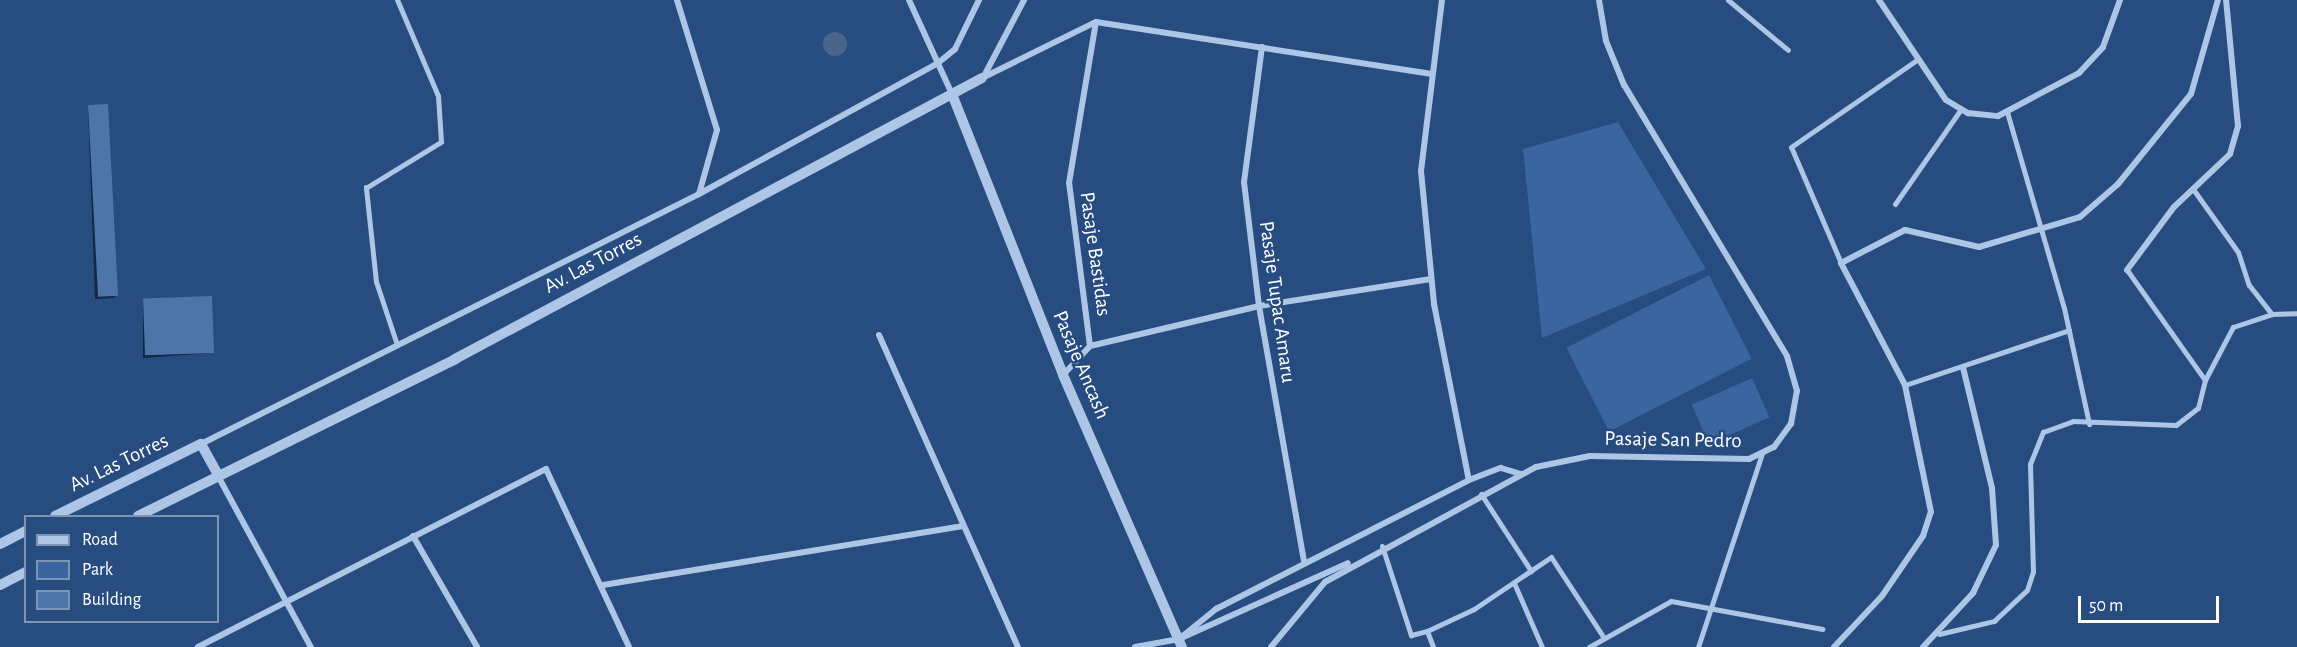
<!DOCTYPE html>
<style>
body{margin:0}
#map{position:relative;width:2297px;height:647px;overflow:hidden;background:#264c80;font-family:"Alegreya Sans",sans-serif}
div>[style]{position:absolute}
.green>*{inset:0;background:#3b659e;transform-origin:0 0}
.water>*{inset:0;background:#4a658b}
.round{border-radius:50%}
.shadow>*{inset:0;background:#0007}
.building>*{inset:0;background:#4e75a9;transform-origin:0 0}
.service>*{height:4.5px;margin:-2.25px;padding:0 2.25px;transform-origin:2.25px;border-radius:2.25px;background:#adc6e6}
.pedestrian>*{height:5px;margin:-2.5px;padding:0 2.5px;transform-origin:2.5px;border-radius:2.5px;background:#adc6e6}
.minor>*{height:6px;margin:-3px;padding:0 3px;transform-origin:3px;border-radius:3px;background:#adc6e6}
.tertiary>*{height:10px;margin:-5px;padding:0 5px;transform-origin:5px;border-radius:5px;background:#adc6e6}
span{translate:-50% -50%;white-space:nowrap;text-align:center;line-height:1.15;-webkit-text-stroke:5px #264c80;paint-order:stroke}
.street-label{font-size:21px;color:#fff}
.legend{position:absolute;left:24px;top:515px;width:195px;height:108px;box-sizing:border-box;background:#264c80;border:2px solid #7d94b3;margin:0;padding:8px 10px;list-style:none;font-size:18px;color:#fff}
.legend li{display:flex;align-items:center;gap:12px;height:30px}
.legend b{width:30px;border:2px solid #7d94b3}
.scale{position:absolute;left:2078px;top:596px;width:141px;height:27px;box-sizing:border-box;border:3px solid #fff;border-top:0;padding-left:8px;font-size:18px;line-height:21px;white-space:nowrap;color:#fff;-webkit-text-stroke:4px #264c80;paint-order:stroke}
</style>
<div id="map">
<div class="green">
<i style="clip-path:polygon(1618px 122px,1706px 269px,1542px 338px,1523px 149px)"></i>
<i style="left:1709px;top:275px;width:94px;height:160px;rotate:63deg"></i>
<i style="left:1752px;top:378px;width:43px;height:66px;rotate:66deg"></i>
</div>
<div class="water">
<i class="round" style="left:823px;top:32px;width:24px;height:24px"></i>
</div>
<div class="shadow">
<i style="clip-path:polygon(88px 106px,116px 296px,114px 298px,95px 299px)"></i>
<i style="clip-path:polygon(143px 300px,213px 353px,143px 358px)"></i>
</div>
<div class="building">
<i style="left:108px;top:104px;width:192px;height:20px;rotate:87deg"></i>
<i style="left:212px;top:296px;width:57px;height:69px;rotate:88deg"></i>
</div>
<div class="service">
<i style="left:397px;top:345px;width:66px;rotate:-108.4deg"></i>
<i style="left:376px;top:282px;width:95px;rotate:-96.1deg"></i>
<i style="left:366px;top:188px;width:88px;rotate:-31.5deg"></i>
<i style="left:441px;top:142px;width:46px;rotate:-93.7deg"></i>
<i style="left:438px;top:96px;width:104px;rotate:-113.1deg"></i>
</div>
<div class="pedestrian">
<i style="left:1728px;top:0;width:78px;rotate:39.8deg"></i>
<i style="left:2007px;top:112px;width:204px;rotate:73.8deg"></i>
<i style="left:2064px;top:308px;width:119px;rotate:77.8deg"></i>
<i style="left:2193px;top:189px;width:77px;rotate:54.5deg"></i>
<i style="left:2238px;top:252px;width:35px;rotate:72deg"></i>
<i style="left:2249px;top:285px;width:37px;rotate:52deg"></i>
<i style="left:1895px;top:204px;width:116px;rotate:-55.2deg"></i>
<i style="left:1841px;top:263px;width:126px;rotate:-113.3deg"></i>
<i style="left:1791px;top:147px;width:155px;rotate:-34.7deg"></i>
<i style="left:2127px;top:270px;width:135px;rotate:54.7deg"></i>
<i style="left:1905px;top:385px;width:173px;rotate:-18.5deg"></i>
<i style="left:1481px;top:494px;width:92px;rotate:57deg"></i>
<i style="left:1382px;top:546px;width:94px;rotate:72deg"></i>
<i style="left:1411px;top:635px;width:16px;rotate:-14deg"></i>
<i style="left:1427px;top:631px;width:17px;rotate:69deg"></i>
<i style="left:1514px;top:583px;width:70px;rotate:66.4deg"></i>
<i style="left:1427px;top:631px;width:52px;rotate:-25.1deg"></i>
<i style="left:1474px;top:609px;width:93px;rotate:-34deg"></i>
<i style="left:1551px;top:557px;width:97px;rotate:56.8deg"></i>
<i style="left:1939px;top:634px;width:57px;rotate:-13.3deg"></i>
<i style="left:1994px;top:621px;width:45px;rotate:-43.2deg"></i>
<i style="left:2027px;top:590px;width:19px;rotate:-72deg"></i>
<i style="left:2033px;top:572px;width:108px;rotate:-91.6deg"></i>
<i style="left:2030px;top:464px;width:35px;rotate:-68deg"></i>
<i style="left:2043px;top:432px;width:32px;rotate:-20deg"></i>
<i style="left:2073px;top:421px;width:103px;rotate:2.2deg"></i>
<i style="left:2176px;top:425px;width:28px;rotate:-38deg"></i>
<i style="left:2198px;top:408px;width:29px;rotate:-76deg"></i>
<i style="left:2205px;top:380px;width:60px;rotate:-62.2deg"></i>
<i style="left:2233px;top:327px;width:41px;rotate:-18.4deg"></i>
<i style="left:2272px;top:314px;width:25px;rotate:-2deg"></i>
<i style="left:1589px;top:647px;width:94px;rotate:-29.3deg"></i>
<i style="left:1671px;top:601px;width:154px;rotate:10.5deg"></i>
<i style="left:1698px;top:647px;width:203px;rotate:-71.7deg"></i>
</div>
<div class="minor">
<i style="left:677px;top:0;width:136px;rotate:72.9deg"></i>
<i style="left:717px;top:130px;width:66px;rotate:105.7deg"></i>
<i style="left:909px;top:0;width:103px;rotate:65.4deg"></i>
<i style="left:1442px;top:0;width:172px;rotate:97deg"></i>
<i style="left:1421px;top:171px;width:134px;rotate:84.4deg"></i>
<i style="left:1434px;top:304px;width:179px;rotate:78.8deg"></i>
<i style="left:1879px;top:0;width:120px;rotate:56.2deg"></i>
<i style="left:1946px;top:100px;width:26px;rotate:31deg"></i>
<i style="left:1968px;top:113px;width:30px;rotate:6deg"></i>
<i style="left:1998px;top:116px;width:92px;rotate:-28deg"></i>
<i style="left:2079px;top:73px;width:35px;rotate:-47deg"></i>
<i style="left:2103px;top:47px;width:50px;rotate:-70.1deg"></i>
<i style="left:1262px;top:47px;width:136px;rotate:97.6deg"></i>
<i style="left:1244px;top:182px;width:125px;rotate:83.1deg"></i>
<i style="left:1259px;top:306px;width:259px;rotate:80deg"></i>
<i style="left:984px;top:76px;width:86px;rotate:-62.2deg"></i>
<i style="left:982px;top:78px;width:127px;rotate:-26.2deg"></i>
<i style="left:1096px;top:22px;width:340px;rotate:8.8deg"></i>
<i style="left:2127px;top:270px;width:79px;rotate:-53.3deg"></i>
<i style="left:2174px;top:207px;width:77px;rotate:-43.4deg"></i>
<i style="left:2230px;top:154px;width:29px;rotate:-74deg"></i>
<i style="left:2238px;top:126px;width:127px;rotate:-95.4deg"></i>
<i style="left:879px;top:335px;width:342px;rotate:66deg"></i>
<i style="left:1090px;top:346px;width:174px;rotate:-13.3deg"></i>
<i style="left:1259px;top:306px;width:174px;rotate:-8.9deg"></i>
<i style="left:1063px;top:375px;width:40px;rotate:-47deg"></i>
<i style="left:1090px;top:346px;width:164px;rotate:-97.3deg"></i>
<i style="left:1069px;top:183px;width:163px;rotate:-80.5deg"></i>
<i style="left:201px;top:444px;width:557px;rotate:-26.66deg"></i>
<i style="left:699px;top:194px;width:273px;rotate:-28.7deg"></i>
<i style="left:938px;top:63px;width:22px;rotate:-39deg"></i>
<i style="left:955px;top:49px;width:55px;rotate:-63.9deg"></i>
<i style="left:218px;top:476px;width:195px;rotate:61.5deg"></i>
<i style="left:413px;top:536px;width:128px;rotate:60deg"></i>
<i style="left:603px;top:585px;width:365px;rotate:-9.3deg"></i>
<i style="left:1179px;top:639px;width:48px;rotate:-39deg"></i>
<i style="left:1216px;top:609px;width:284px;rotate:-27deg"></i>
<i style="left:1469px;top:480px;width:34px;rotate:-21deg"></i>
<i style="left:1501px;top:468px;width:21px;rotate:17deg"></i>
<i style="left:198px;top:647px;width:391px;rotate:-27.1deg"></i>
<i style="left:546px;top:469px;width:196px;rotate:65deg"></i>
<i style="left:1135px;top:647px;width:45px;rotate:-10.3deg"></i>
<i style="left:1179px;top:639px;width:185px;rotate:-24.2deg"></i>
<i style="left:1271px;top:647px;width:85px;rotate:-50.3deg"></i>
<i style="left:1325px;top:582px;width:240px;rotate:-28.6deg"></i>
<i style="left:1536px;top:467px;width:55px;rotate:-11.5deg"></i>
<i style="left:1590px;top:456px;width:159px;rotate:1.1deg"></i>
<i style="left:1749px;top:459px;width:28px;rotate:-26deg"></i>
<i style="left:1774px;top:447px;width:29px;rotate:-54deg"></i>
<i style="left:1791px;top:424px;width:34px;rotate:-80deg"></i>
<i style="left:1797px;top:391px;width:36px;rotate:-106deg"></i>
<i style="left:1787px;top:356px;width:316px;rotate:-121deg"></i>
<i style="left:1624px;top:85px;width:48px;rotate:-112.2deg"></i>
<i style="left:1606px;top:41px;width:42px;rotate:-99.7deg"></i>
<i style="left:1834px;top:647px;width:70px;rotate:-46.7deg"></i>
<i style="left:1882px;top:596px;width:73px;rotate:-55.7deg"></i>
<i style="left:1923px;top:536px;width:25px;rotate:-72deg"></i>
<i style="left:1931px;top:512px;width:130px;rotate:-101.6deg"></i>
<i style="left:1905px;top:385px;width:138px;rotate:-117.7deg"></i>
<i style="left:1841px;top:263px;width:72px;rotate:-27.3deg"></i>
<i style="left:1905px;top:230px;width:76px;rotate:12.9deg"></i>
<i style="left:1979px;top:247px;width:105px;rotate:-16.5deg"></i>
<i style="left:2080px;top:217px;width:50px;rotate:-41deg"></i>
<i style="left:2118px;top:184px;width:116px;rotate:-51deg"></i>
<i style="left:2191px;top:94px;width:98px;rotate:-74deg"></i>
<i style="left:1923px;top:647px;width:74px;rotate:-47.2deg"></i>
<i style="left:1973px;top:593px;width:53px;rotate:-64.4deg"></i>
<i style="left:1996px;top:545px;width:57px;rotate:-94deg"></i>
<i style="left:1992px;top:488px;width:124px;rotate:-103.5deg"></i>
</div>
<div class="tertiary">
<i style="left:952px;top:94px;width:302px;rotate:68.4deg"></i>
<i style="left:1063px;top:375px;width:297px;rotate:66.4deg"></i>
<i style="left:55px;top:516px;width:163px;rotate:-26.3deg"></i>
<i style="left:201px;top:444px;width:35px;rotate:61deg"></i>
<i style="left:138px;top:516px;width:354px;rotate:-26.3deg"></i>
<i style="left:455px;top:359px;width:597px;rotate:-28.07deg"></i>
<i style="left:0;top:544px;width:29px;rotate:-27deg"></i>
<i style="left:0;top:585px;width:29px;rotate:-27deg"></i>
</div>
<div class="street-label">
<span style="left:1095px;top:254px;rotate:82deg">Pasaje Bastidas</span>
<span style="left:593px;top:263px;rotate:-28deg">Av. Las Torres</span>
<span style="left:1277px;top:302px;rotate:82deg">Pasaje Tupac Amaru</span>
<span style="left:1081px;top:365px;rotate:67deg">Pasaje Ancash</span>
<span style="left:1673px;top:440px;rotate:1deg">Pasaje San Pedro</span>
<span style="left:119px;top:463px;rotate:-26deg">Av. Las Torres</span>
</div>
<ul class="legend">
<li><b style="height:8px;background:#adc6e6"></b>Road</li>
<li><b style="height:16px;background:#3b659e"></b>Park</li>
<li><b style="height:16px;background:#4e75a9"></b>Building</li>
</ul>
<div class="scale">50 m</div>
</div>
